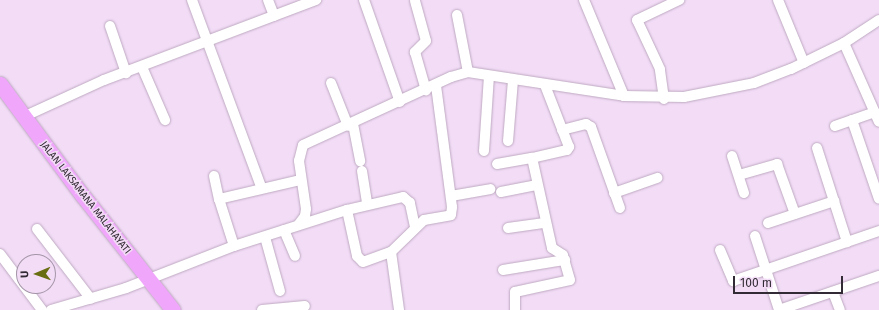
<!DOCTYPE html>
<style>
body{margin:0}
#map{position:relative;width:879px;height:310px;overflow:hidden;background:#f2dcf6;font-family:"Fira Sans",sans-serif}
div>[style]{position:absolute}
.roads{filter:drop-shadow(0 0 1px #bea9c1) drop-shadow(0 0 1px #bea9c1)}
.minor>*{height:10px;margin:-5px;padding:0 5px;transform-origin:5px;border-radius:5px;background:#fff}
.highway>*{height:15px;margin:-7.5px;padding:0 7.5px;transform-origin:7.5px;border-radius:7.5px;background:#f0a7fb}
span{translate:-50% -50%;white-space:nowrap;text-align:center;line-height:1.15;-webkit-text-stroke:3px #f2dcf6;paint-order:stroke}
.street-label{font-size:10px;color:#322a34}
.north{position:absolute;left:16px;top:254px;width:40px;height:40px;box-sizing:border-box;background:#f2dcf6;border:1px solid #a595a8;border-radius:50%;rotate:268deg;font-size:11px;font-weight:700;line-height:16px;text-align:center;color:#322a34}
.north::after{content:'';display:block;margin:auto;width:14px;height:18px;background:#696e12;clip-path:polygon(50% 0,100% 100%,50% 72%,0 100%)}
.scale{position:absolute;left:733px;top:276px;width:110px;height:18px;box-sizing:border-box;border:2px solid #322a34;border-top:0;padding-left:5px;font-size:12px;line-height:14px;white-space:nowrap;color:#322a34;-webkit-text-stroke:3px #f2dcf6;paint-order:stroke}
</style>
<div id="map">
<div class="roads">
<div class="minor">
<i style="left:192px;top:0;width:199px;rotate:69.7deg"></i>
<i style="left:268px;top:0;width:17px;rotate:69deg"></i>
<i style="left:364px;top:0;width:108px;rotate:70.6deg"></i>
<i style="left:584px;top:0;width:104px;rotate:67.4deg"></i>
<i style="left:778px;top:0;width:68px;rotate:67.6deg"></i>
<i style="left:415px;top:1px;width:41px;rotate:74.6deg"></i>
<i style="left:426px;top:41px;width:16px;rotate:135deg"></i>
<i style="left:415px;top:52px;width:40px;rotate:74deg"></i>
<i style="left:457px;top:15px;width:58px;rotate:79.1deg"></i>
<i style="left:110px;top:26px;width:50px;rotate:71.2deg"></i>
<i style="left:844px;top:43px;width:86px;rotate:66.1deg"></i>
<i style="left:142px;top:67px;width:58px;rotate:66.5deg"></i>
<i style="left:331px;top:83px;width:46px;rotate:68.4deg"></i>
<i style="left:664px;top:99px;width:30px;rotate:-98deg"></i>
<i style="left:660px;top:69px;width:54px;rotate:-115.1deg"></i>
<i style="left:637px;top:20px;width:47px;rotate:-25.5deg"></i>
<i style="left:23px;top:117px;width:89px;rotate:-24.6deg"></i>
<i style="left:104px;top:80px;width:227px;rotate:-20.7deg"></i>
<i style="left:852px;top:120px;width:83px;rotate:71.1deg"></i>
<i style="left:353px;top:124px;width:38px;rotate:79deg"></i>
<i style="left:835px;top:126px;width:42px;rotate:-19.3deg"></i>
<i style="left:562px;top:130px;width:25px;rotate:-14deg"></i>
<i style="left:586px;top:124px;width:6px;rotate:31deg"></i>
<i style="left:591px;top:127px;width:86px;rotate:70.3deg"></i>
<i style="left:508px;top:141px;width:61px;rotate:-85.3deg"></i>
<i style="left:817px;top:148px;width:99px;rotate:72.3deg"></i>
<i style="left:484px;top:151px;width:75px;rotate:-86.2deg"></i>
<i style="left:732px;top:156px;width:39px;rotate:72deg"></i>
<i style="left:497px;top:164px;width:36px;rotate:-10deg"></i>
<i style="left:362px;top:171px;width:33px;rotate:81deg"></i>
<i style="left:739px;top:175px;width:40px;rotate:-16deg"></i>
<i style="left:777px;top:164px;width:53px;rotate:70.2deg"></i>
<i style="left:214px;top:176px;width:24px;rotate:78deg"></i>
<i style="left:501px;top:192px;width:37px;rotate:-11deg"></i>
<i style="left:614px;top:193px;width:46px;rotate:-19.2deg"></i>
<i style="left:451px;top:196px;width:40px;rotate:-10deg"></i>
<i style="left:768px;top:223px;width:70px;rotate:-18.4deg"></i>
<i style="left:299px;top:224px;width:10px;rotate:-53deg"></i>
<i style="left:305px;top:216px;width:7px;rotate:-82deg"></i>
<i style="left:306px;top:209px;width:49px;rotate:-98.3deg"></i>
<i style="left:299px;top:161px;width:16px;rotate:-76deg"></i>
<i style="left:303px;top:145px;width:163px;rotate:-24.7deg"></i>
<i style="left:451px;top:77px;width:18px;rotate:-16deg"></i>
<i style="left:468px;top:72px;width:158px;rotate:8.7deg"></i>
<i style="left:624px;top:96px;width:60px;rotate:1deg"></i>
<i style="left:684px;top:97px;width:71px;rotate:-11.3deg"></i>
<i style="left:754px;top:83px;width:40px;rotate:-21deg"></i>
<i style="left:791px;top:69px;width:59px;rotate:-26.1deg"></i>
<i style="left:844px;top:43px;width:42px;rotate:-33.3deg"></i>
<i style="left:415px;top:227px;width:25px;rotate:-102deg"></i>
<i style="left:410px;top:203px;width:9px;rotate:-139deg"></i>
<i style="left:403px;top:197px;width:57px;rotate:166.9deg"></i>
<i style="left:347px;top:210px;width:47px;rotate:77.7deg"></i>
<i style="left:357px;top:256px;width:8px;rotate:45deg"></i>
<i style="left:363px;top:262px;width:30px;rotate:-20deg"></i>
<i style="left:391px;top:252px;width:46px;rotate:-44.1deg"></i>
<i style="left:424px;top:220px;width:27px;rotate:-10deg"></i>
<i style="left:451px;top:215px;width:8px;rotate:-83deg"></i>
<i style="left:452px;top:207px;width:123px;rotate:-97.5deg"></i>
<i style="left:508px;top:228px;width:37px;rotate:-8deg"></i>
<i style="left:37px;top:229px;width:88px;rotate:52.4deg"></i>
<i style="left:284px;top:230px;width:28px;rotate:67deg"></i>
<i style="left:755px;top:236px;width:78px;rotate:72deg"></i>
<i style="left:265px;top:237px;width:56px;rotate:74.5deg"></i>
<i style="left:234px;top:246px;width:49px;rotate:-107.7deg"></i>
<i style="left:219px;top:199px;width:83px;rotate:-13.2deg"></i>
<i style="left:720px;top:250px;width:34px;rotate:67deg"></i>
<i style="left:733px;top:281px;width:154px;rotate:-18.9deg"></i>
<i style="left:391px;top:252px;width:59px;rotate:82.1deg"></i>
<i style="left:0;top:254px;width:70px;rotate:53.1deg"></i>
<i style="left:503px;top:270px;width:63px;rotate:-9.2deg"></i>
<i style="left:833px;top:292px;width:19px;rotate:69deg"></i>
<i style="left:51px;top:310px;width:78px;rotate:-16.3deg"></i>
<i style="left:126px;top:288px;width:116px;rotate:-21.3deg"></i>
<i style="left:234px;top:246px;width:119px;rotate:-17.7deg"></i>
<i style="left:262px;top:310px;width:43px;rotate:-5.3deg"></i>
<i style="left:515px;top:310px;width:18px;rotate:-90deg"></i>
<i style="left:515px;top:292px;width:56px;rotate:-12.3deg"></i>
<i style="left:570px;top:280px;width:26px;rotate:-106deg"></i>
<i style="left:563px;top:255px;width:13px;rotate:-148deg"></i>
<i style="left:552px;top:248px;width:92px;rotate:-102.5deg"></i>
<i style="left:532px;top:158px;width:36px;rotate:-13deg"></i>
<i style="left:567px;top:150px;width:4px;rotate:-56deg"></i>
<i style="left:569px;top:147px;width:66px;rotate:-111.2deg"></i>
<i style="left:779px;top:310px;width:106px;rotate:-18.8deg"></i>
</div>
<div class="highway">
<i style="left:0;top:84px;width:139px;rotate:53.5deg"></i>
<i style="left:83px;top:196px;width:145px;rotate:51.7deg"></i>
</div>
</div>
<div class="street-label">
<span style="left:85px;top:198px;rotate:52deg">JALAN LAKSAMANA MALAHAYATI</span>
</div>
<div class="north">U</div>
<div class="scale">100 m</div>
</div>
